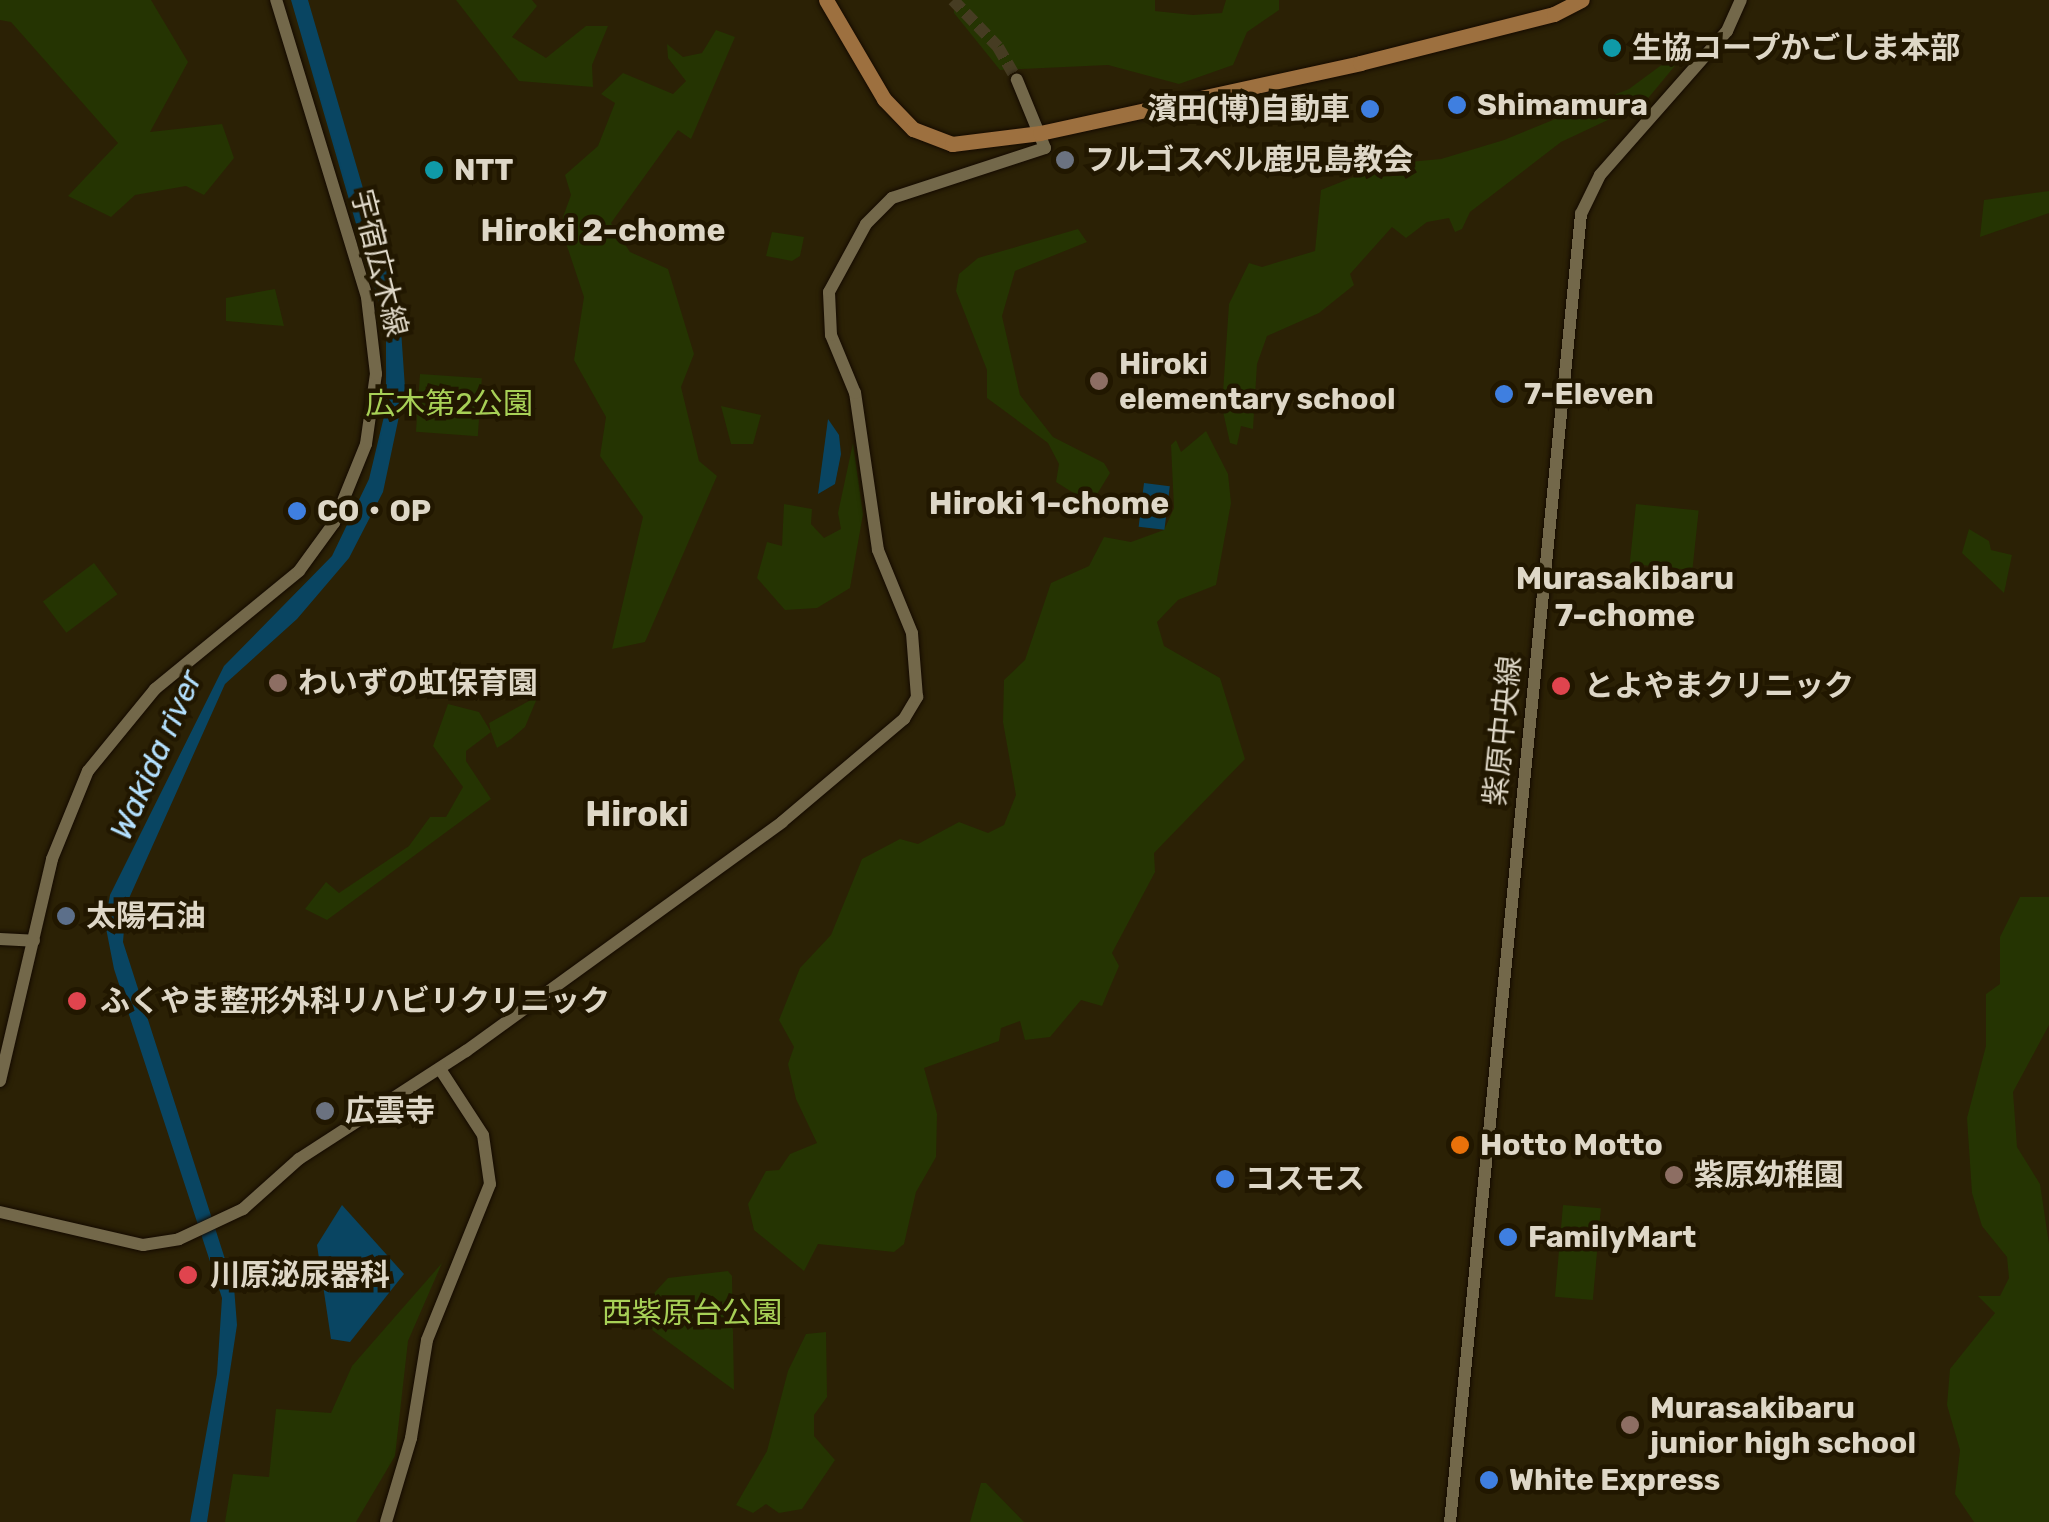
<!DOCTYPE html>
<meta charset="utf-8">
<style>
body{margin:0}
#map{position:relative;width:2049px;height:1522px;overflow:hidden;background:#2b2105;font-family:Rubik,"Noto Sans JP",sans-serif}
div>[style]{position:absolute}
.green>*{inset:0;background:#253402;transform-origin:0 0}
.water>*{inset:0;background:#094562;transform-origin:0 0}
.tertiary-tunnel>*{height:12px;margin-top:-6px;transform-origin:0;background:repeating-linear-gradient(90deg,#463c22 0 12px,transparent 0 18px)}
.roads{filter:drop-shadow(0 0 2px #140a00) drop-shadow(0 0 2px #140a00)}
.tertiary>*{height:12px;margin:-6px;padding:0 6px;transform-origin:6px;border-radius:6px;background:#73684a}
.primary>*{height:15px;margin:-7.5px;padding:0 7.5px;transform-origin:7.5px;border-radius:7.5px;background:#9d703f}
.dots>*{width:28px;height:28px;translate:-50% -50%;box-sizing:border-box;border:5px solid #211700;border-radius:50%}
span{translate:-50% -50%;white-space:nowrap;text-align:center;line-height:1.15;-webkit-text-stroke:9px #211700;paint-order:stroke}
.poi-label{font-size:30px;color:#ded7c7;font-weight:700}
.left{translate:0 -50%;text-align:left}
.right{translate:-100% -50%;text-align:right}
.street-label{font-size:30px;color:#ded7c7}
.park-label{font-size:30px;color:#a7d056}
.neighbourhood-label{font-size:32px;color:#ded7c7;font-weight:700}
.water-label{font-size:32px;color:#b3e0fe;font-style:italic}
.quarter-label{font-size:35px;color:#ded7c7;font-weight:700}
</style>
<div id="map">
<div class="green">
<i style="clip-path:polygon(0 0,151px 0,188px 62px,150px 132px,222px 124px,234px 158px,204px 195px,186px 186px,135px 195px,111px 217px,68px 196px,118px 143px,11px 22px,0 20px)"></i>
<i style="clip-path:polygon(456px 0,532px 0,537px 6px,512px 37px,546px 58px,586px 26px,608px 26px,592px 65px,593px 87px,519px 81px)"></i>
<i style="clip-path:polygon(954px 0,1155px 0,1155px 11px,1193px 15px,1222px 13px,1226px 0,1279px 0,1279px 10px,1247px 32px,1233px 65px,1179px 84px,1108px 65px,1000px 70px,954px 13px)"></i>
<i style="clip-path:polygon(716px 30px,735px 37px,691px 139px,678px 130px,611px 223px,630px 252px,668px 269px,694px 354px,681px 387px,699px 461px,717px 476px,645px 642px,612px 649px,643px 517px,600px 456px,606px 417px,574px 360px,584px 297px,566px 243px,563px 217px,571px 195px,565px 175px,598px 146px,615px 103px,601px 94px,623px 73px,673px 94px,686px 81px,668px 58px,667px 44px,683px 57px,702px 53px)"></i>
<i style="clip-path:polygon(1698px 38px,1644px 103px,1561px 142px,1470px 212px,1462px 229px,1455px 232px,1449px 218px,1427px 222px,1406px 238px,1392px 227px,1350px 274px,1354px 285px,1319px 313px,1267px 336px,1257px 364px,1253px 429px,1241px 426px,1237px 445px,1230px 443px,1222px 407px,1229px 304px,1249px 263px,1262px 267px,1315px 251px,1321px 190px,1386px 164px,1441px 159px,1504px 140px,1629px 89px)"></i>
<i style="clip-path:polygon(2049px 191px,2049px 213px,1980px 237px,1984px 200px)"></i>
<i style="clip-path:polygon(1078px 229px,1087px 242px,1015px 271px,1002px 316px,1020px 395px,1053px 437px,1104px 463px,1110px 473px,1091px 504px,1056px 482px,1059px 464px,1048px 443px,987px 398px,987px 370px,956px 291px,959px 274px,978px 258px)"></i>
<i style="clip-path:polygon(772px 232px,804px 237px,800px 256px,792px 261px,766px 256px)"></i>
<i style="clip-path:polygon(275px 289px,284px 326px,226px 321px,226px 298px)"></i>
<i style="left:420px;top:374px;width:62px;height:58px;rotate:4deg"></i>
<i style="clip-path:polygon(721px 406px,761px 415px,753px 444px,731px 444px)"></i>
<i style="clip-path:polygon(1206px 431px,1228px 474px,1231px 503px,1216px 585px,1178px 600px,1157px 622px,1164px 646px,1220px 678px,1245px 759px,1154px 853px,1155px 872px,1112px 953px,1119px 966px,1102px 1006px,1081px 1000px,1050px 1037px,1025px 1040px,1020px 1021px,1001px 1028px,999px 1041px,924px 1068px,937px 1114px,936px 1157px,916px 1192px,904px 1244px,894px 1252px,818px 1244px,804px 1271px,754px 1230px,748px 1204px,766px 1171px,779px 1170px,790px 1154px,817px 1143px,796px 1099px,788px 1064px,794px 1047px,779px 1020px,800px 968px,831px 935px,862px 859px,900px 839px,918px 844px,959px 822px,988px 833px,1004px 825px,1016px 795px,1003px 722px,1004px 680px,1025px 660px,1051px 583px,1089px 566px,1104px 537px,1131px 542px,1164px 530px,1174px 508px,1171px 445px,1176px 440px,1181px 452px)"></i>
<i style="clip-path:polygon(853px 443px,863px 514px,850px 588px,817px 608px,785px 610px,757px 578px,767px 542px,782px 546px,784px 504px,812px 509px,811px 524px,824px 538px,841px 529px,838px 513px)"></i>
<i style="left:1636px;top:504px;width:63px;height:60px;rotate:6deg"></i>
<i style="clip-path:polygon(1969px 529px,1989px 541px,1991px 550px,2012px 555px,2004px 593px,1962px 553px)"></i>
<i style="left:94px;top:563px;width:39px;height:64px;rotate:53deg"></i>
<i style="clip-path:polygon(538px 696px,525px 727px,511px 739px,497px 748px,491px 732px,466px 751px,466px 761px,491px 799px,327px 920px,305px 909px,326px 882px,339px 893px,409px 846px,430px 817px,446px 817px,463px 787px,433px 746px,448px 704px,479px 712px,491px 732px,489px 723px)"></i>
<i style="clip-path:polygon(2020px 897px,2049px 897px,2049px 1025px,2013px 1092px,2017px 1147px,2040px 1184px,2049px 1244px,2049px 1522px,1974px 1522px,1955px 1494px,1960px 1450px,1947px 1405px,1950px 1369px,1995px 1313px,1978px 1296px,2000px 1296px,2009px 1278px,2007px 1257px,1982px 1226px,1972px 1193px,1967px 1118px,1986px 1046px,1986px 994px,2000px 984px,2000px 937px)"></i>
<i style="left:1563px;top:1205px;width:38px;height:92px;rotate:5deg"></i>
<i style="clip-path:polygon(442px 1263px,408px 1341px,395px 1456px,356px 1522px,225px 1522px,233px 1474px,269px 1477px,276px 1409px,331px 1413px,352px 1366px)"></i>
<i style="clip-path:polygon(728px 1271px,732px 1276px,734px 1390px,633px 1316px,668px 1278px)"></i>
<i style="clip-path:polygon(826px 1332px,827px 1397px,814px 1415px,814px 1436px,835px 1460px,802px 1509px,779px 1513px,766px 1504px,753px 1513px,736px 1505px,767px 1451px,788px 1371px,806px 1334px)"></i>
<i style="clip-path:polygon(981px 1483px,986px 1483px,1024px 1522px,970px 1522px)"></i>
</div>
<div class="water">
<i style="clip-path:polygon(291px 0,308px 0,400px 315px,405px 388px,383px 492px,349px 558px,297px 619px,225px 684px,126px 905px,123px 942px,234px 1287px,237px 1325px,207px 1522px,190px 1522px,217px 1374px,222px 1298px,114px 969px,105px 923px,110px 895px,224px 666px,332px 556px,369px 479px,386px 408px,386px 327px)"></i>
<i style="clip-path:polygon(828px 419px,839px 435px,841px 454px,835px 484px,818px 494px)"></i>
<i style="left:1144px;top:483px;width:26px;height:44px;rotate:7deg"></i>
<i style="clip-path:polygon(342px 1205px,404px 1274px,350px 1342px,331px 1339px,317px 1245px)"></i>
</div>
<div class="tertiary-tunnel">
<i style="left:953px;top:0;width:65px;rotate:46.2deg"></i>
<i style="left:998px;top:47px;width:38px;rotate:60deg"></i>
</div>
<div class="roads">
<div class="tertiary">
<i style="left:0;top:939px;width:34px;rotate:3deg"></i>
<i style="left:0;top:1081px;width:228px;rotate:-76.8deg"></i>
<i style="left:52px;top:859px;width:95px;rotate:-67.8deg"></i>
<i style="left:88px;top:771px;width:106px;rotate:-50.7deg"></i>
<i style="left:155px;top:689px;width:186px;rotate:-39.3deg"></i>
<i style="left:299px;top:571px;width:59px;rotate:-53.9deg"></i>
<i style="left:334px;top:523px;width:85px;rotate:-67.9deg"></i>
<i style="left:366px;top:444px;width:71px;rotate:-81.9deg"></i>
<i style="left:376px;top:374px;width:78px;rotate:-96.7deg"></i>
<i style="left:367px;top:297px;width:311px;rotate:-107deg"></i>
<i style="left:0;top:1212px;width:147px;rotate:13deg"></i>
<i style="left:143px;top:1245px;width:36px;rotate:-9deg"></i>
<i style="left:179px;top:1239px;width:71px;rotate:-25.1deg"></i>
<i style="left:243px;top:1209px;width:75px;rotate:-41.8deg"></i>
<i style="left:299px;top:1159px;width:199px;rotate:-32.9deg"></i>
<i style="left:466px;top:1051px;width:390px;rotate:-35.9deg"></i>
<i style="left:782px;top:822px;width:160px;rotate:-40.2deg"></i>
<i style="left:904px;top:719px;width:26px;rotate:-59deg"></i>
<i style="left:917px;top:697px;width:64px;rotate:-94.5deg"></i>
<i style="left:912px;top:633px;width:90px;rotate:-112.3deg"></i>
<i style="left:878px;top:550px;width:159px;rotate:-98.3deg"></i>
<i style="left:855px;top:393px;width:63px;rotate:-112.5deg"></i>
<i style="left:831px;top:335px;width:43px;rotate:-92.7deg"></i>
<i style="left:829px;top:292px;width:77px;rotate:-61.4deg"></i>
<i style="left:866px;top:224px;width:37px;rotate:-45deg"></i>
<i style="left:892px;top:198px;width:161px;rotate:-18.1deg"></i>
<i style="left:1045px;top:148px;width:74px;rotate:-112.4deg"></i>
<i style="left:386px;top:1522px;width:88px;rotate:-73.4deg"></i>
<i style="left:411px;top:1438px;width:99px;rotate:-80.7deg"></i>
<i style="left:427px;top:1340px;width:168px;rotate:-68deg"></i>
<i style="left:490px;top:1184px;width:49px;rotate:-98.1deg"></i>
<i style="left:483px;top:1135px;width:79px;rotate:-123.1deg"></i>
<i style="left:1450px;top:1522px;width:1315px;rotate:-84.28deg"></i>
<i style="left:1581px;top:214px;width:43px;rotate:-64deg"></i>
<i style="left:1600px;top:175px;width:192px;rotate:-48.6deg"></i>
<i style="left:1727px;top:31px;width:34px;rotate:-66deg"></i>
</div>
<div class="primary">
<i style="left:826px;top:0;width:115px;rotate:59.6deg"></i>
<i style="left:884px;top:99px;width:42px;rotate:46deg"></i>
<i style="left:913px;top:129px;width:42px;rotate:21deg"></i>
<i style="left:952px;top:144px;width:89px;rotate:-7.1deg"></i>
<i style="left:1040px;top:133px;width:328px;rotate:-12.3deg"></i>
<i style="left:1360px;top:63px;width:200px;rotate:-14.2deg"></i>
<i style="left:1554px;top:14px;width:31px;rotate:-27deg"></i>
</div>
</div>
<div class="dots">
<i style="left:1612px;top:48px;background:#0f9aa8"></i>
<i style="left:1457px;top:105px;background:#3f7fe0"></i>
<i style="left:1370px;top:109px;background:#3f7fe0"></i>
<i style="left:1065px;top:160px;background:#6b7280"></i>
<i style="left:434px;top:170px;background:#0f9aa8"></i>
<i style="left:1099px;top:381px;background:#8d6e63"></i>
<i style="left:1504px;top:394px;background:#3f7fe0"></i>
<i style="left:297px;top:511px;background:#3f7fe0"></i>
<i style="left:278px;top:683px;background:#8d6e63"></i>
<i style="left:1561px;top:686px;background:#e0444e"></i>
<i style="left:66px;top:916px;background:#5c6f8a"></i>
<i style="left:77px;top:1001px;background:#e0444e"></i>
<i style="left:325px;top:1111px;background:#6b7280"></i>
<i style="left:1460px;top:1145px;background:#e8710a"></i>
<i style="left:1674px;top:1175px;background:#8d6e63"></i>
<i style="left:1225px;top:1179px;background:#3f7fe0"></i>
<i style="left:1508px;top:1237px;background:#3f7fe0"></i>
<i style="left:188px;top:1275px;background:#e0444e"></i>
<i style="left:1630px;top:1425px;background:#8d6e63"></i>
<i style="left:1489px;top:1480px;background:#3f7fe0"></i>
</div>
<div class="poi-label">
<span class="left" style="left:1632px;top:48px">生協コープかごしま本部</span>
<span class="left" style="left:1477px;top:105px">Shimamura</span>
<span class="right" style="left:1350px;top:109px">濱田(博)自動車</span>
<span class="left" style="left:1085px;top:160px">フルゴスペル鹿児島教会</span>
<span class="left" style="left:454px;top:170px">NTT</span>
<span class="left" style="left:1119px;top:381px">Hiroki<br>elementary school</span>
<span class="left" style="left:1524px;top:394px">7-Eleven</span>
<span class="left" style="left:317px;top:511px">CO・OP</span>
<span class="left" style="left:298px;top:683px">わいずの虹保育園</span>
<span class="left" style="left:1584px;top:686px">とよやまクリニック</span>
<span class="left" style="left:86px;top:916px">太陽石油</span>
<span class="left" style="left:100px;top:1001px">ふくやま整形外科リハビリクリニック</span>
<span class="left" style="left:345px;top:1111px">広雲寺</span>
<span class="left" style="left:1480px;top:1145px">Hotto Motto</span>
<span class="left" style="left:1694px;top:1175px">紫原幼稚園</span>
<span class="left" style="left:1245px;top:1179px">コスモス</span>
<span class="left" style="left:1528px;top:1237px">FamilyMart</span>
<span class="left" style="left:210px;top:1275px">川原泌尿器科</span>
<span class="left" style="left:1650px;top:1425px">Murasakibaru<br>junior high school</span>
<span class="left" style="left:1509px;top:1480px">White Express</span>
</div>
<div class="street-label">
<span style="left:379px;top:263px;rotate:76deg">宇宿広木線</span>
<span style="left:1503px;top:731px;rotate:-84deg">紫原中央線</span>
</div>
<div class="park-label">
<span style="left:449px;top:404px">広木第2公園</span>
<span style="left:692px;top:1313px">西紫原台公園</span>
</div>
<div class="neighbourhood-label">
<span style="left:603px;top:230px">Hiroki 2-chome</span>
<span style="left:1049px;top:503px">Hiroki 1-chome</span>
<span style="left:1625px;top:597px">Murasakibaru<br>7-chome</span>
</div>
<div class="water-label">
<span style="left:156px;top:755px;rotate:-66deg">Wakida river</span>
</div>
<div class="quarter-label">
<span style="left:637px;top:814px">Hiroki</span>
</div>
</div>
